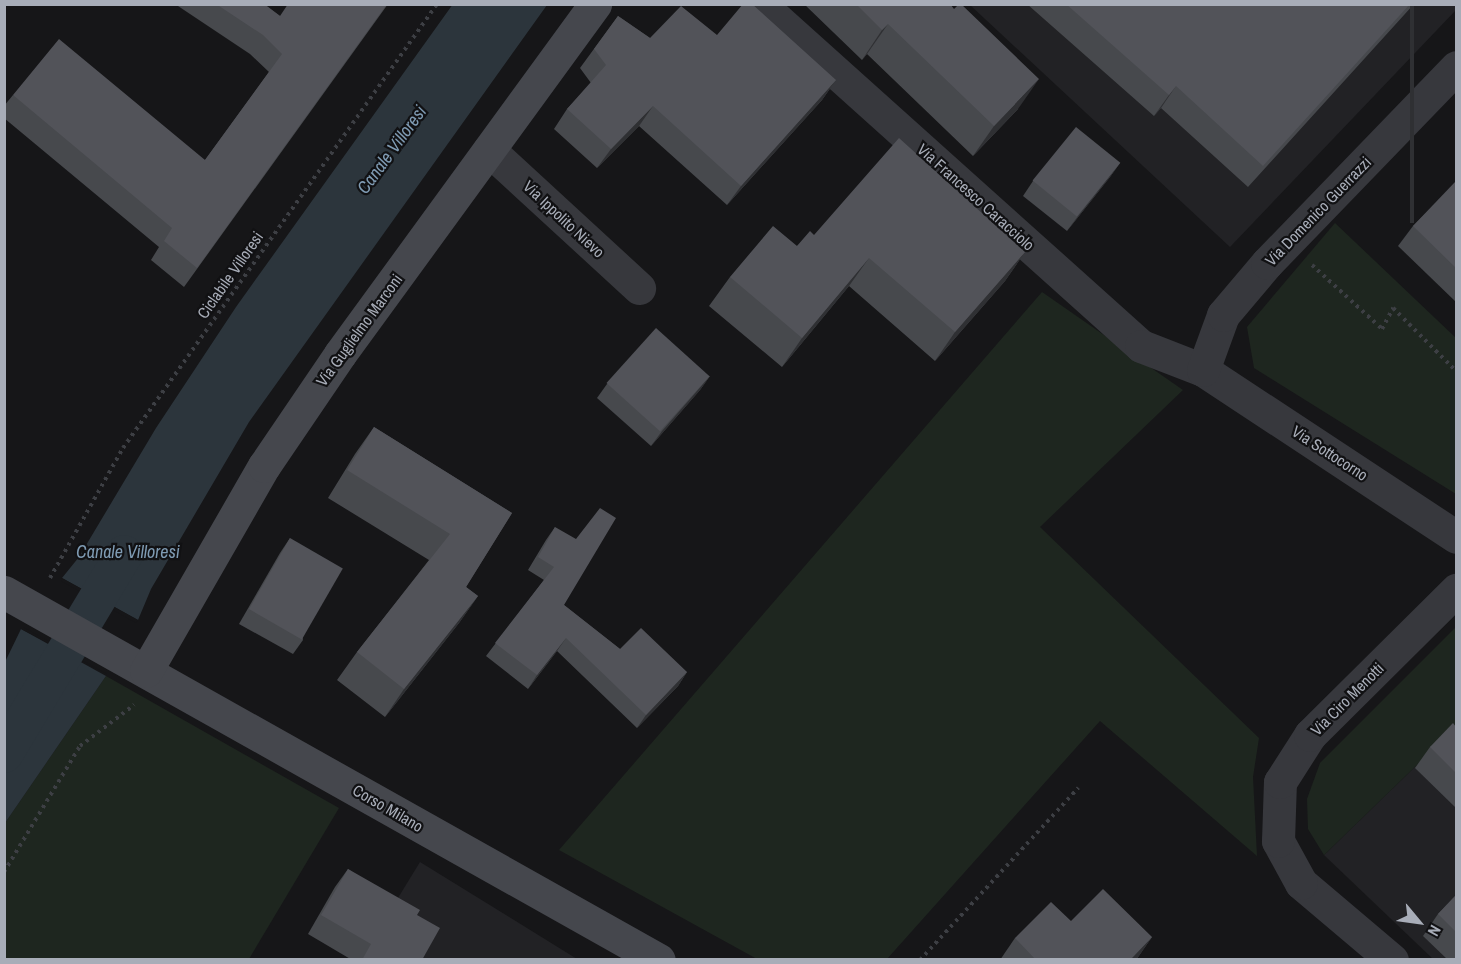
<!DOCTYPE html>
<style>
body{margin:0}
#map{position:relative;width:1461px;height:964px;overflow:hidden;background:#161618;font-family:"Archivo Narrow",sans-serif}
div>[style]{position:absolute}
.built>*{inset:0;background:#222225}
.green>*{inset:0;background:#1e261f}
.water>*{inset:0;background:#2c353c}
.pier>*{inset:0;background:#161618}
.canal>*{height:38px;margin:-19px;padding:0 19px;transform-origin:19px;border-radius:19px;background:#2c353c}
.path>*{height:4px;margin-top:-2px;transform-origin:0;background:repeating-linear-gradient(90deg,#3d3f44 0 3px,transparent 0 7.5px)}
.street>*{height:33px;margin:-16.5px;padding:0 16.5px;transform-origin:16.5px;border-radius:16.5px;background:#37383d}
.secondary>*{height:33px;margin:-16.5px;padding:0 16.5px;transform-origin:16.5px;border-radius:16.5px;background:#45474d}
.wall>*{inset:0;background:#47494d}
.shaded-wall>*{inset:0;background:#2f3033;transform-origin:0 0}
.building>*{inset:0;background:#525359;transform-origin:0 0}
span{translate:-50% -50%;white-space:nowrap;text-align:center;line-height:1.15;-webkit-text-stroke:4.5px #111113;paint-order:stroke}
.street-label{font-size:16px;color:#a8adb8}
.water-label{font-size:18px;color:#7f9bb3;font-style:italic}
.frame{position:absolute;inset:0;border:6px solid #a8adb8;pointer-events:none}
.north{position:absolute;left:1389px;top:892px;width:60px;height:60px;-webkit-text-stroke:4px #111113;paint-order:stroke;rotate:119deg;font-size:16px;font-weight:700;line-height:24px;text-align:center;color:#a8adb8}
.north::after{content:'';display:block;margin:auto;width:21px;height:27px;background:#a8adb8;clip-path:polygon(50% 0,100% 100%,50% 72%,0 100%)}
</style>
<div id="map">
<div class="built">
<i style="clip-path:polygon(1456px 4px,1456px 10px,1230px 247px,970px 5px)"></i>
<i style="clip-path:polygon(1456px 727px,1456px 959px,1433px 959px,1324px 855px)"></i>
<i style="clip-path:polygon(420px 862px,577px 959px,360px 960px)"></i>
</div>
<div class="green">
<i style="clip-path:polygon(1335px 223px,1456px 338px,1456px 494px,1254px 368px,1247px 327px)"></i>
<i style="clip-path:polygon(1042px 292px,1183px 390px,1040px 527px,1259px 738px,1253px 777px,1257px 856px,1100px 721px,887px 959px,757px 959px,559px 850px)"></i>
<i style="clip-path:polygon(1456px 627px,1456px 727px,1324px 855px,1308px 829px,1307px 799px,1320px 763px)"></i>
<i style="clip-path:polygon(106px 676px,339px 808px,249px 959px,5px 960px,5px 823px)"></i>
</div>
<div class="water">
<i style="clip-path:polygon(453px 4px,547px 5px,249px 422px,151px 589px,138px 620px,62px 578px,79px 557px,156px 428px,236px 307px)"></i>
<i style="clip-path:polygon(21px 629px,106px 676px,5px 823px,5px 662px)"></i>
</div>
<div class="pier">
<i style="clip-path:polygon(62px 578px,138px 620px,136px 623px,61px 581px)"></i>
<i style="clip-path:polygon(23px 627px,107px 674px,21px 629px)"></i>
</div>
<div class="canal">
<i style="left:4px;top:754px;width:233px;rotate:-59deg"></i>
</div>
<div class="path">
<i style="left:1312px;top:265px;width:95px;rotate:42.4deg"></i>
<i style="left:1382px;top:329px;width:24px;rotate:-62deg"></i>
<i style="left:1393px;top:308px;width:89px;rotate:45deg"></i>
<i style="left:50px;top:578px;width:149px;rotate:-60.7deg"></i>
<i style="left:123px;top:448px;width:544px;rotate:-54.73deg"></i>
<i style="left:4px;top:872px;width:147px;rotate:-58.9deg"></i>
<i style="left:80px;top:746px;width:68px;rotate:-37.2deg"></i>
<i style="left:920px;top:960px;width:234px;rotate:-47.4deg"></i>
</div>
<div class="street">
<i style="left:760px;top:4px;width:512px;rotate:41.91deg"></i>
<i style="left:1141px;top:346px;width:66px;rotate:21.2deg"></i>
<i style="left:1203px;top:370px;width:303px;rotate:33.4deg"></i>
<i style="left:489px;top:150px;width:204px;rotate:42.6deg"></i>
<i style="left:1203px;top:370px;width:59px;rotate:-70deg"></i>
<i style="left:1223px;top:315px;width:68px;rotate:-49.8deg"></i>
<i style="left:1267px;top:263px;width:272px;rotate:-46deg"></i>
<i style="left:1392px;top:960px;width:119px;rotate:-139.8deg"></i>
<i style="left:1301px;top:883px;width:48px;rotate:-118.7deg"></i>
<i style="left:1278px;top:841px;width:59px;rotate:-88.1deg"></i>
<i style="left:1280px;top:782px;width:56px;rotate:-57.4deg"></i>
<i style="left:1310px;top:735px;width:206px;rotate:-44.8deg"></i>
</div>
<div class="secondary">
<i style="left:4px;top:592px;width:751px;rotate:29.33deg"></i>
<i style="left:146px;top:671px;width:237px;rotate:-60.1deg"></i>
<i style="left:264px;top:466px;width:135px;rotate:-55.8deg"></i>
<i style="left:340px;top:354px;width:433px;rotate:-53.9deg"></i>
</div>
<div class="wall">
<i style="clip-path:polygon(175px 4px,264px 4px,280px 16px,388px 4px,184px 287px,151px 260px,159px 247px,4px 118px,4px 106px,13px 95px,205px 160px,269px 72px,250px 54px)"></i>
<i style="clip-path:polygon(804px 4px,950px 4px,1018px 109px,973px 156px,867px 54px,862px 60px)"></i>
<i style="clip-path:polygon(1027px 4px,1414px 4px,1248px 187px,1161px 108px,1154px 116px)"></i>
<i style="clip-path:polygon(618px 16px,650px 38px,717px 35px,836px 80px,822px 100px,727px 205px,639px 126px,597px 168px,554px 129px,567px 109px,591px 83px,580px 68px)"></i>
<i style="clip-path:polygon(1120px 163px,1110px 177px,1067px 231px,1023px 196px,1033px 181px)"></i>
<i style="clip-path:polygon(1456px 183px,1456px 302px,1398px 246px,1413px 226px)"></i>
<i style="clip-path:polygon(814px 235px,1025px 252px,1005px 281px,935px 361px,849px 286px,782px 367px,709px 306px,730px 277px,797px 246px)"></i>
<i style="clip-path:polygon(710px 376px,700px 390px,651px 446px,597px 398px,607px 384px)"></i>
<i style="clip-path:polygon(374px 427px,512px 513px,466px 587px,478px 596px,459px 623px,385px 717px,337px 680px,357px 652px,429px 560px,328px 498px,355px 454px)"></i>
<i style="clip-path:polygon(555px 527px,564px 605px,620px 649px,687px 672px,678px 686px,637px 728px,557px 651px,528px 689px,486px 656px,544px 580px,528px 570px,546px 540px)"></i>
<i style="clip-path:polygon(290px 538px,303px 640px,293px 654px,239px 624px,280px 553px)"></i>
<i style="clip-path:polygon(1456px 727px,1456px 808px,1415px 768px,1430px 747px)"></i>
<i style="clip-path:polygon(348px 869px,417px 915px,422px 960px,352px 960px,308px 934px,335px 887px)"></i>
<i style="clip-path:polygon(1456px 895px,1456px 960px,1448px 960px,1423px 936px,1438px 914px)"></i>
<i style="clip-path:polygon(1071px 921px,1152px 937px,1136px 960px,1000px 960px,1015px 938px)"></i>
</div>
<div class="shaded-wall">
<i style="left:1410px;top:4px;width:4px;height:219px"></i>
<i style="clip-path:polygon(888px 24px,867px 54px,862px 60px,882px 30px)"></i>
<i style="clip-path:polygon(1039px 79px,1018px 109px,973px 156px,994px 126px)"></i>
<i style="clip-path:polygon(836px 80px,822px 100px,727px 205px,741px 186px)"></i>
<i style="clip-path:polygon(1176px 86px,1161px 108px,1154px 116px,1169px 95px)"></i>
<i style="clip-path:polygon(653px 106px,639px 126px,597px 168px,611px 149px)"></i>
<i style="clip-path:polygon(1120px 163px,1110px 177px,1067px 231px,1078px 216px)"></i>
<i style="clip-path:polygon(1025px 252px,1005px 281px,935px 361px,955px 332px)"></i>
<i style="clip-path:polygon(869px 258px,849px 286px,782px 367px,802px 338px)"></i>
<i style="clip-path:polygon(710px 376px,700px 390px,651px 446px,662px 431px)"></i>
<i style="clip-path:polygon(478px 596px,459px 623px,385px 717px,404px 689px)"></i>
<i style="clip-path:polygon(566px 638px,557px 651px,528px 689px,537px 675px)"></i>
<i style="clip-path:polygon(687px 672px,678px 686px,637px 728px,646px 715px)"></i>
<i style="clip-path:polygon(1152px 937px,1136px 960px,1130px 960px)"></i>
</div>
<div class="building">
<i style="clip-path:polygon(216px 4px,264px 4px,280px 16px,288px 4px,387px 4px,197px 268px,164px 241px,172px 228px,13px 95px,59px 39px,205px 160px,282px 54px,263px 35px)"></i>
<i style="clip-path:polygon(743px 4px,752px 4px,836px 80px,741px 186px,653px 106px,611px 149px,567px 109px,606px 65px,594px 49px,618px 16px,650px 38px,681px 6px,717px 35px)"></i>
<i style="clip-path:polygon(856px 4px,950px 4px,954px 9px,959px 4px,961px 4px,1039px 79px,994px 126px,888px 24px,882px 30px)"></i>
<i style="clip-path:polygon(1066px 4px,1410px 4px,1263px 166px,1176px 86px,1169px 95px)"></i>
<i style="left:1076px;top:127px;width:57px;height:69px;rotate:39deg"></i>
<i style="clip-path:polygon(899px 138px,1025px 252px,955px 332px,869px 258px,802px 338px,730px 277px,773px 226px,797px 246px,810px 231px,814px 235px)"></i>
<i style="clip-path:polygon(1455px 182px,1456px 183px,1456px 268px,1413px 226px)"></i>
<i style="left:656px;top:328px;width:72px;height:74px;rotate:42deg"></i>
<i style="clip-path:polygon(374px 427px,512px 513px,466px 587px,478px 596px,404px 689px,357px 652px,450px 534px,347px 470px)"></i>
<i style="clip-path:polygon(600px 508px,616px 518px,564px 605px,620px 649px,641px 628px,687px 672px,646px 715px,566px 638px,537px 675px,495px 643px,554px 567px,538px 557px,555px 527px,576px 539px)"></i>
<i style="left:290px;top:538px;width:61px;height:82px;rotate:30deg"></i>
<i style="clip-path:polygon(1453px 723px,1456px 727px,1456px 773px,1430px 747px)"></i>
<i style="clip-path:polygon(348px 869px,420px 910px,417px 915px,440px 928px,422px 960px,362px 960px,371px 944px,321px 915px)"></i>
<i style="clip-path:polygon(1103px 889px,1152px 937px,1130px 960px,1036px 960px,1015px 938px,1051px 902px,1071px 921px)"></i>
<i style="clip-path:polygon(1456px 895px,1456px 932px,1438px 914px)"></i>
</div>
<div class="street-label">
<span style="left:976px;top:197px;rotate:42deg">Via Francesco Caracciolo</span>
<span style="left:1318px;top:211px;rotate:-46deg">Via Domenico Guerrazzi</span>
<span style="left:564px;top:219px;rotate:43deg">Via Ippolito Nievo</span>
<span style="left:230px;top:275px;rotate:-55deg">Ciclabile Villoresi</span>
<span style="left:359px;top:330px;rotate:-54deg">Via Guglielmo Marconi</span>
<span style="left:1330px;top:453px;rotate:33deg">Via Sottocorno</span>
<span style="left:1347px;top:699px;rotate:-45deg">Via Ciro Menotti</span>
<span style="left:388px;top:808px;rotate:30deg">Corso Milano</span>
</div>
<div class="water-label">
<span style="left:392px;top:150px;rotate:-54deg">Canale Villoresi</span>
<span style="left:128px;top:552px">Canale Villoresi</span>
</div>
<div class="frame"></div>
<div class="north">N</div>
</div>
